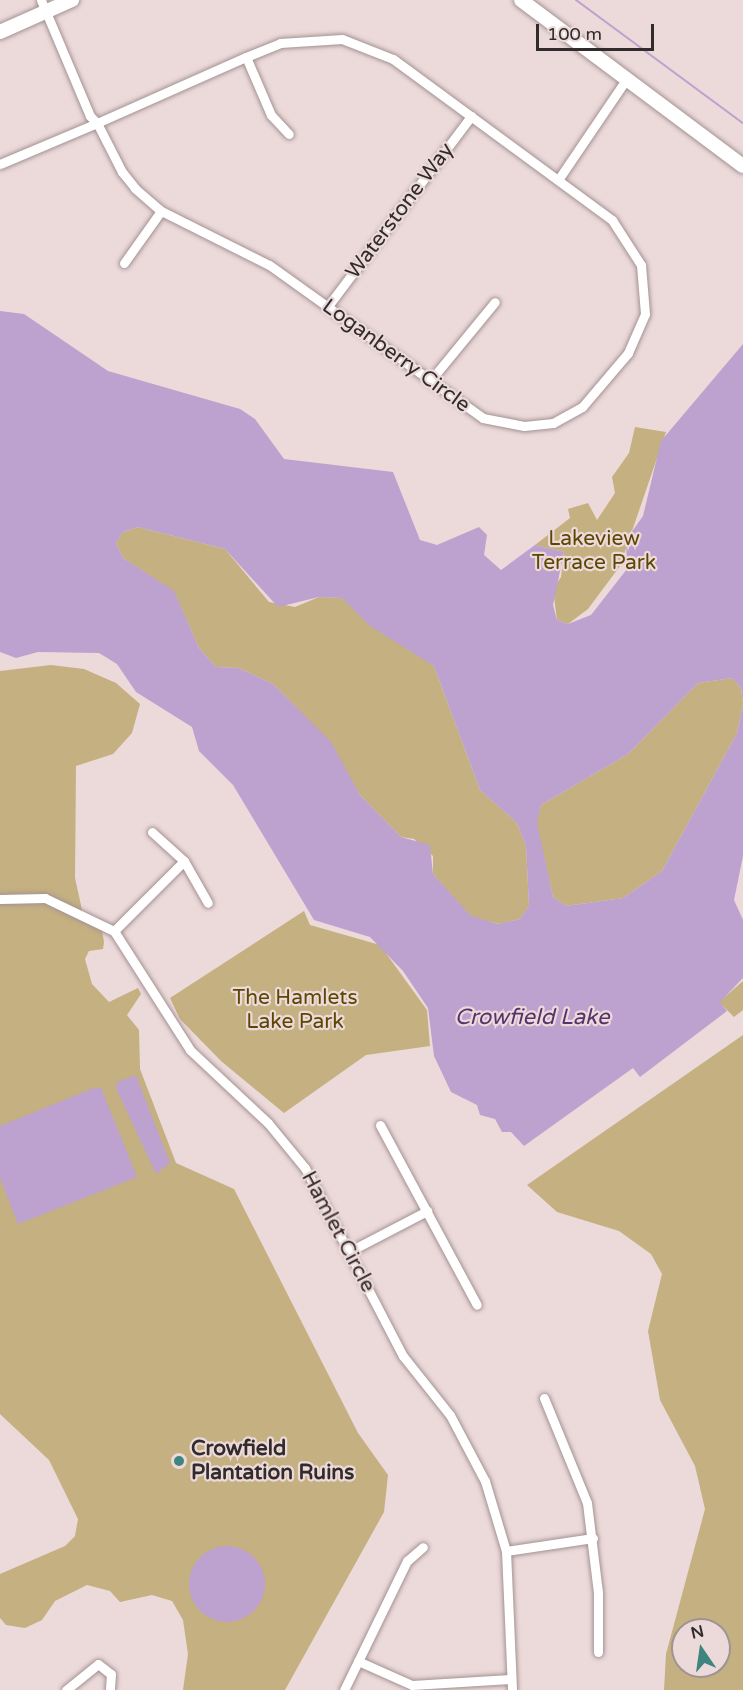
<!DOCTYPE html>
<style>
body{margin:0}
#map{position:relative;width:743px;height:1690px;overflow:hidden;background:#ecd9d9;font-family:"Varela Round",sans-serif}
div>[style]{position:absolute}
.green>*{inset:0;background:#c4b081}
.water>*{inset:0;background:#bda1cf}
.round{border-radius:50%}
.stream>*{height:2px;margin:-1px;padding:0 1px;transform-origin:1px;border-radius:1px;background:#bda1cf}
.roads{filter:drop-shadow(0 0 2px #a49393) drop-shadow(0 0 2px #a49393)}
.minor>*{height:9px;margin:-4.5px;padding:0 4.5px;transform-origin:4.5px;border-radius:4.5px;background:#fff}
.secondary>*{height:14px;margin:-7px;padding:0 7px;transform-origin:7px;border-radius:7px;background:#fff}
.dots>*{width:16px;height:16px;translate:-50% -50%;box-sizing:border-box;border:3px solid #ecd9d9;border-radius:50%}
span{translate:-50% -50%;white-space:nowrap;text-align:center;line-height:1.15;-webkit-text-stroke:4.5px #ecd9d9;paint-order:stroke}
.street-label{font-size:21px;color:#322b2b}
.park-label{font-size:21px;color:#5d4602}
.poi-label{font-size:21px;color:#322b2b;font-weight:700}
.left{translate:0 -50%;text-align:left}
.water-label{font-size:22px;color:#57326c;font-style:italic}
.north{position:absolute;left:671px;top:1618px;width:60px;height:60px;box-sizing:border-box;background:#ecd9d9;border:2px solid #a29393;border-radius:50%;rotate:347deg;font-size:16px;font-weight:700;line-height:24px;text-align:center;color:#322b2b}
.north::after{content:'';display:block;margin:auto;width:21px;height:27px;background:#3e857f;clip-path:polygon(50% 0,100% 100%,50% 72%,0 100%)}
.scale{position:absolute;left:536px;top:24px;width:118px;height:27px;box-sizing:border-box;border:3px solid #322b2b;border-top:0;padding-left:8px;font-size:18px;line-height:21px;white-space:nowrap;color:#322b2b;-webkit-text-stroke:4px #ecd9d9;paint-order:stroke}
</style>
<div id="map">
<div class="green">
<i style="clip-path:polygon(635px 427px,666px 432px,620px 566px,588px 609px,568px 624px,557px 620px,553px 589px,561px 577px,564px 552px,535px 545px,570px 518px,568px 509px,588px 503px,597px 520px,615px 493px,612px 477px,629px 453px)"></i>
<i style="clip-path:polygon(138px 527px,225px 549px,269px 602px,295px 607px,319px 597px,342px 598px,434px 666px,480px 790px,517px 823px,526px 846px,529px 906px,520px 919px,499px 924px,471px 917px,433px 874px,433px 856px,414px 839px,401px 837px,360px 795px,319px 731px,273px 684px,239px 668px,216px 667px,199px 648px,174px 592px,123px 558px,116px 543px,123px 532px)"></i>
<i style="clip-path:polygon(51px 665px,84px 669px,116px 683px,140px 704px,132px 733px,113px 754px,76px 766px,75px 878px,84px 919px,102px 931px,104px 942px,103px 949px,89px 951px,85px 959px,92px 984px,109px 1002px,138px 988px,141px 994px,127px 1015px,139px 1030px,140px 1069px,176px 1163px,234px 1189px,358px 1433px,388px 1475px,384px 1512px,285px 1690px,183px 1690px,188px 1654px,183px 1620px,172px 1601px,152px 1595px,120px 1602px,110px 1591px,87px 1585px,55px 1601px,42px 1620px,25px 1628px,6px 1625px,0 1618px,0 1574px,65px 1546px,75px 1536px,78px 1519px,49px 1460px,0 1414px,0 671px)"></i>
<i style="clip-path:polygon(732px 678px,741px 688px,743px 704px,737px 733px,662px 871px,623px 898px,566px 906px,553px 897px,536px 823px,541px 805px,628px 754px,698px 683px)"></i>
<i style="clip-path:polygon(304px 911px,310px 925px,380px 945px,427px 1010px,430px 1046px,366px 1055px,284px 1113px,221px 1061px,180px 1019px,170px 998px)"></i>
<i style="clip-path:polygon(743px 981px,743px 1010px,734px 1017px,719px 1002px)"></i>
<i style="clip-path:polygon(evenodd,743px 1035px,743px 1690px,664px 1690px,666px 1654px,705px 1509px,695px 1466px,660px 1400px,648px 1331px,662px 1274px,651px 1254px,619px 1231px,557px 1212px,527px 1185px,743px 1035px,683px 1630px,719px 1630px,719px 1666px,683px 1666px,683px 1630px)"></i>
</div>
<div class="water">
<i style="clip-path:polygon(evenodd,0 311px,24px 314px,108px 371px,240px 409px,255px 419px,284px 459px,393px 472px,420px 540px,437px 545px,479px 527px,487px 535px,484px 555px,501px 570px,535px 545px,564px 552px,553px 605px,557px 620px,568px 624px,591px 615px,627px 569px,626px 540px,643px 516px,661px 441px,743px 344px,743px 856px,734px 900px,743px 920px,743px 978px,720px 1002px,727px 1011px,640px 1077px,633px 1068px,524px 1146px,511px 1132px,502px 1132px,495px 1119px,480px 1115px,477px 1105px,451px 1092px,434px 1056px,428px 1008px,403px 971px,370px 937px,314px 920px,233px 785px,199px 751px,192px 727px,136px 692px,117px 664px,99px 653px,38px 652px,16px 658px,0 652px,0 311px,138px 527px,225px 549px,278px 607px,319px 597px,342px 598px,370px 626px,434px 666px,480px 790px,517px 823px,526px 846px,529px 906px,520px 919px,498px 924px,471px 916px,433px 874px,430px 845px,401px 837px,360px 795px,331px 742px,273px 684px,239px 668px,216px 667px,199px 648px,174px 591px,123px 558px,116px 543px,123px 532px,138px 527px,0 311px,732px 678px,741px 688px,743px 704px,737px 733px,662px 871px,623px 898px,566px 906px,553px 897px,537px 823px,541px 805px,628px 754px,698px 683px,732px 678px)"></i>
<i style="clip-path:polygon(136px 1075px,170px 1163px,156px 1174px,116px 1088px,117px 1082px)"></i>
<i style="clip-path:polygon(94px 1088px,101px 1088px,137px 1177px,18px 1224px,0 1178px,0 1126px)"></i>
<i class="round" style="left:189px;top:1546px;width:76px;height:76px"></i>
</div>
<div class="stream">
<i style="left:576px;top:0;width:207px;rotate:36.4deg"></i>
</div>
<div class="roads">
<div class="minor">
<i style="left:246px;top:57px;width:63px;rotate:66.7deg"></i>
<i style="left:271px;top:115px;width:26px;rotate:47deg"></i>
<i style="left:0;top:164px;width:105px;rotate:-22.9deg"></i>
<i style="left:97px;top:123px;width:163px;rotate:-23.9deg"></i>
<i style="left:246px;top:57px;width:37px;rotate:-22deg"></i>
<i style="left:280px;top:43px;width:62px;rotate:-3.7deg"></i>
<i style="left:342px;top:39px;width:55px;rotate:21.4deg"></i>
<i style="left:393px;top:59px;width:272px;rotate:36.3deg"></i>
<i style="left:612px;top:220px;width:54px;rotate:57.2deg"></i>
<i style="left:641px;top:265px;width:49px;rotate:85.3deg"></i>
<i style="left:645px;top:314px;width:43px;rotate:113.6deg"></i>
<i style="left:628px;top:353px;width:71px;rotate:130.4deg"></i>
<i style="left:582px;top:407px;width:33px;rotate:151deg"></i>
<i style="left:553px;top:423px;width:29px;rotate:174deg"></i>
<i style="left:524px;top:426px;width:42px;rotate:-169deg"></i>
<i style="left:483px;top:418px;width:263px;rotate:-144.4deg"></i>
<i style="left:269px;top:265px;width:121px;rotate:-153.4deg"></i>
<i style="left:161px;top:211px;width:35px;rotate:-139deg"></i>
<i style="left:135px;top:188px;width:21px;rotate:-129deg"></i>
<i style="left:122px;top:172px;width:55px;rotate:-117deg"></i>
<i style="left:97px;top:123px;width:10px;rotate:-135deg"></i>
<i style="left:90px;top:116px;width:126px;rotate:-112.9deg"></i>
<i style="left:558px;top:180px;width:123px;rotate:-55.9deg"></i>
<i style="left:124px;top:263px;width:64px;rotate:-54.6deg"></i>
<i style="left:328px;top:306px;width:238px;rotate:-53deg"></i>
<i style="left:430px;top:381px;width:102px;rotate:-50.6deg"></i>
<i style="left:152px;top:832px;width:43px;rotate:42.2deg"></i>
<i style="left:184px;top:861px;width:48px;rotate:60.3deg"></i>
<i style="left:0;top:899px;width:45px;rotate:-1.3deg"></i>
<i style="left:45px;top:898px;width:76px;rotate:25.6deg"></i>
<i style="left:114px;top:931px;width:141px;rotate:57.4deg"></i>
<i style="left:190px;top:1050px;width:107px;rotate:43.1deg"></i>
<i style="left:268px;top:1123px;width:58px;rotate:50.6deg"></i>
<i style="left:305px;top:1168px;width:212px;rotate:62.5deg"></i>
<i style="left:403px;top:1356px;width:75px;rotate:51.5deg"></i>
<i style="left:450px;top:1415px;width:75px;rotate:62.1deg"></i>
<i style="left:485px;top:1481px;width:73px;rotate:73.3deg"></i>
<i style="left:506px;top:1551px;width:139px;rotate:87.5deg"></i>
<i style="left:114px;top:931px;width:99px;rotate:-45deg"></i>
<i style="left:380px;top:1125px;width:204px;rotate:61.7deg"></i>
<i style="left:352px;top:1250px;width:85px;rotate:-27.5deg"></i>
<i style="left:544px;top:1398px;width:113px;rotate:67.7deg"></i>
<i style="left:587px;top:1503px;width:90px;rotate:83deg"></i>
<i style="left:598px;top:1592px;width:60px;rotate:90deg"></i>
<i style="left:506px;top:1551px;width:88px;rotate:-8.5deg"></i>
<i style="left:358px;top:1661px;width:59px;rotate:24deg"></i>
<i style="left:412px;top:1685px;width:98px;rotate:-3.5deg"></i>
<i style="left:66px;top:1690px;width:41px;rotate:-39.1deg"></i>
<i style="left:98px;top:1664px;width:16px;rotate:38deg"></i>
<i style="left:111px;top:1674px;width:16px;rotate:94deg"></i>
<i style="left:344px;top:1690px;width:144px;rotate:-64deg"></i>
<i style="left:407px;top:1561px;width:21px;rotate:-41deg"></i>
</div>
<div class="secondary">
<i style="left:521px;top:0;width:277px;rotate:36.8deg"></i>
<i style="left:0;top:32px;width:79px;rotate:-24deg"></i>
</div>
</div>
<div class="dots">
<i style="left:179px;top:1461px;background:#3e857f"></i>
</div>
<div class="street-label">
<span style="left:400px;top:211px;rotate:-53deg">Waterstone Way</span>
<span style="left:396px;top:356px;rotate:36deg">Loganberry Circle</span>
<span style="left:338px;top:1232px;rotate:62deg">Hamlet Circle</span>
</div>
<div class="park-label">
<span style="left:594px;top:551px">Lakeview<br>Terrace Park</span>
<span style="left:295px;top:1010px">The Hamlets<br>Lake Park</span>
</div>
<div class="poi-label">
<span class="left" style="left:191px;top:1461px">Crowfield<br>Plantation Ruins</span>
</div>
<div class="water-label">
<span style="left:532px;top:1018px">Crowfield Lake</span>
</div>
<div class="north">N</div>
<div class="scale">100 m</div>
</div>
